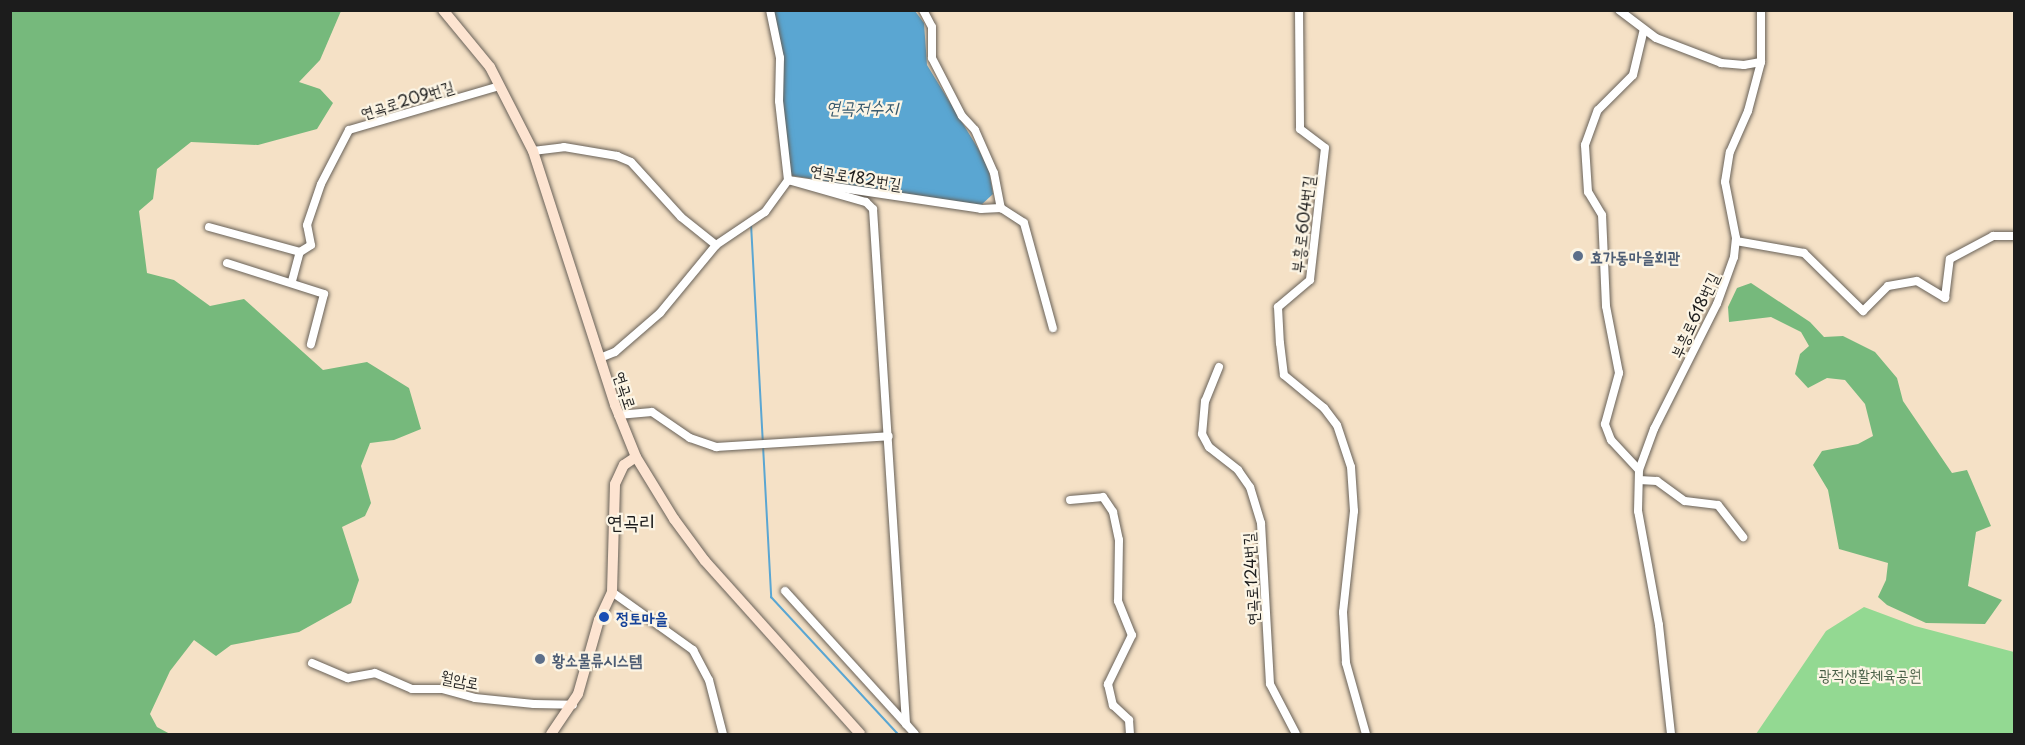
<!DOCTYPE html>
<meta charset="utf-8">
<style>
body{margin:0}
#map{position:relative;width:2025px;height:745px;overflow:hidden;background:#f5e1c6;font-family:"Playpen Sans","Poor Story",sans-serif}
div>[style]{position:absolute}
.green>*{inset:0;background:#93d992}
.forest>*{inset:0;background:#76b97c}
.water>*{inset:0;background:#5aa6d2}
.stream>*{height:2px;margin:-1px;padding:0 1px;transform-origin:1px;border-radius:1px;background:#5aa6d2}
.roads{filter:drop-shadow(0 0 2px #686158) drop-shadow(0 0 2px #686158)}
.street>*{height:8px;margin:-4px;padding:0 4px;transform-origin:4px;border-radius:4px;background:#fff}
.secondary>*{height:10px;margin:-5px;padding:0 5px;transform-origin:5px;border-radius:5px;background:#fde4d1}
.dots>*{width:16px;height:16px;translate:-50% -50%;box-sizing:border-box;border:3px solid #fcf5e5;border-radius:50%}
span{translate:-50% -50%;white-space:nowrap;text-align:center;line-height:1.15;-webkit-text-stroke:4.5px #fcf5e5;paint-order:stroke}
.street-label{font-size:16px;color:#1c1c1c}
.service-label{font-size:16px;color:#4e5e75;font-weight:700}
.left{translate:0 -50%;text-align:left}
.transit-label{font-size:16px;color:#164399;font-weight:700}
.park-label{font-size:16px;color:#465e45}
.water-label{font-size:18px;color:#385a6e;font-style:italic}
.quarter-label{font-size:20px;color:#1c1c1c}
.frame{position:absolute;inset:0;border:12px solid #1c1c1c;pointer-events:none}
</style>
<div id="map">
<div class="green">
<i style="clip-path:polygon(1864px 607px,1915px 626px,2014px 652px,2014px 734px,1756px 734px,1826px 631px)"></i>
</div>
<div class="forest">
<i style="clip-path:polygon(10px 11px,341px 11px,320px 60px,299px 82px,320px 89px,333px 103px,317px 129px,258px 145px,191px 142px,157px 169px,153px 199px,139px 211px,147px 273px,174px 280px,210px 306px,244px 299px,323px 370px,367px 362px,409px 388px,421px 429px,394px 440px,370px 443px,361px 466px,371px 503px,365px 516px,342px 527px,359px 580px,351px 603px,299px 632px,231px 645px,216px 656px,194px 640px,170px 671px,150px 714px,157px 727px,170px 734px,11px 734px)"></i>
<i style="clip-path:polygon(1751px 283px,1810px 322px,1824px 337px,1843px 336px,1875px 352px,1897px 378px,1903px 401px,1952px 473px,1967px 470px,1991px 526px,1976px 532px,1968px 586px,2002px 600px,1985px 624px,1926px 623px,1887px 605px,1878px 597px,1886px 580px,1888px 563px,1839px 549px,1828px 490px,1813px 465px,1822px 451px,1858px 444px,1873px 436px,1865px 404px,1845px 380px,1827px 378px,1808px 388px,1795px 374px,1800px 354px,1809px 346px,1801px 332px,1771px 317px,1729px 322px,1728px 307px,1737px 288px)"></i>
</div>
<div class="water">
<i style="clip-path:polygon(770px 11px,915px 11px,924px 23px,927px 65px,979px 150px,989px 171px,993px 194px,980px 206px,788px 175px,780px 58px)"></i>
</div>
<div class="stream">
<i style="left:751px;top:224px;width:374px;rotate:86.9deg"></i>
<i style="left:771px;top:597px;width:187px;rotate:47.2deg"></i>
</div>
<div class="roads">
<div class="street">
<i style="left:770px;top:10px;width:49px;rotate:78.2deg"></i>
<i style="left:780px;top:58px;width:43px;rotate:91.3deg"></i>
<i style="left:779px;top:101px;width:80px;rotate:83.5deg"></i>
<i style="left:788px;top:180px;width:81px;rotate:15.8deg"></i>
<i style="left:866px;top:202px;width:10px;rotate:45deg"></i>
<i style="left:873px;top:209px;width:516px;rotate:86.33deg"></i>
<i style="left:906px;top:724px;width:13px;rotate:48deg"></i>
<i style="left:923px;top:10px;width:19px;rotate:62deg"></i>
<i style="left:932px;top:27px;width:31px;rotate:90deg"></i>
<i style="left:932px;top:58px;width:65px;rotate:62.7deg"></i>
<i style="left:962px;top:116px;width:19px;rotate:47deg"></i>
<i style="left:975px;top:130px;width:47px;rotate:66.2deg"></i>
<i style="left:994px;top:173px;width:36px;rotate:79deg"></i>
<i style="left:1299px;top:10px;width:119px;rotate:89.5deg"></i>
<i style="left:1300px;top:129px;width:31px;rotate:37deg"></i>
<i style="left:1325px;top:148px;width:133px;rotate:96.5deg"></i>
<i style="left:1310px;top:280px;width:42px;rotate:139.8deg"></i>
<i style="left:1278px;top:307px;width:36px;rotate:87deg"></i>
<i style="left:1280px;top:343px;width:32px;rotate:83deg"></i>
<i style="left:1284px;top:375px;width:52px;rotate:39.5deg"></i>
<i style="left:1324px;top:408px;width:21px;rotate:53deg"></i>
<i style="left:1337px;top:425px;width:44px;rotate:71.6deg"></i>
<i style="left:1351px;top:467px;width:44px;rotate:86.1deg"></i>
<i style="left:1354px;top:511px;width:102px;rotate:96.2deg"></i>
<i style="left:1343px;top:612px;width:51px;rotate:86.6deg"></i>
<i style="left:1346px;top:663px;width:74px;rotate:74.3deg"></i>
<i style="left:1619px;top:10px;width:46px;rotate:37.1deg"></i>
<i style="left:1656px;top:38px;width:70px;rotate:21deg"></i>
<i style="left:1721px;top:63px;width:23px;rotate:5deg"></i>
<i style="left:1744px;top:65px;width:17px;rotate:-10deg"></i>
<i style="left:533px;top:151px;width:31px;rotate:-7deg"></i>
<i style="left:564px;top:147px;width:54px;rotate:9.6deg"></i>
<i style="left:617px;top:156px;width:15px;rotate:23deg"></i>
<i style="left:631px;top:162px;width:74px;rotate:47.7deg"></i>
<i style="left:681px;top:217px;width:45px;rotate:38.7deg"></i>
<i style="left:209px;top:227px;width:94px;rotate:15.4deg"></i>
<i style="left:1736px;top:241px;width:69px;rotate:10deg"></i>
<i style="left:1804px;top:253px;width:83px;rotate:44.5deg"></i>
<i style="left:1863px;top:311px;width:35px;rotate:-45deg"></i>
<i style="left:1888px;top:286px;width:29px;rotate:-10deg"></i>
<i style="left:1917px;top:281px;width:33px;rotate:31deg"></i>
<i style="left:1945px;top:298px;width:39px;rotate:-83deg"></i>
<i style="left:1950px;top:259px;width:49px;rotate:-28.1deg"></i>
<i style="left:1993px;top:236px;width:21px"></i>
<i style="left:227px;top:263px;width:102px;rotate:17.7deg"></i>
<i style="left:324px;top:294px;width:52px;rotate:104.6deg"></i>
<i style="left:292px;top:281px;width:30px;rotate:-75deg"></i>
<i style="left:300px;top:252px;width:13px;rotate:-32deg"></i>
<i style="left:311px;top:245px;width:20px;rotate:-101deg"></i>
<i style="left:307px;top:225px;width:43px;rotate:-71.1deg"></i>
<i style="left:321px;top:184px;width:61px;rotate:-62.6deg"></i>
<i style="left:349px;top:130px;width:156px;rotate:-16.3deg"></i>
<i style="left:600px;top:358px;width:16px;rotate:-22deg"></i>
<i style="left:615px;top:352px;width:60px;rotate:-40.9deg"></i>
<i style="left:660px;top:313px;width:88px;rotate:-50.5deg"></i>
<i style="left:716px;top:245px;width:59px;rotate:-34deg"></i>
<i style="left:765px;top:212px;width:39px;rotate:-54deg"></i>
<i style="left:788px;top:180px;width:195px;rotate:8.5deg"></i>
<i style="left:981px;top:209px;width:20px;rotate:-3deg"></i>
<i style="left:1001px;top:208px;width:27px;rotate:33deg"></i>
<i style="left:1024px;top:223px;width:109px;rotate:74.6deg"></i>
<i style="left:1219px;top:367px;width:37px;rotate:112deg"></i>
<i style="left:1205px;top:401px;width:33px;rotate:95deg"></i>
<i style="left:1202px;top:434px;width:15px;rotate:62deg"></i>
<i style="left:1209px;top:447px;width:37px;rotate:38deg"></i>
<i style="left:1238px;top:470px;width:21px;rotate:55deg"></i>
<i style="left:1250px;top:487px;width:38px;rotate:73deg"></i>
<i style="left:1261px;top:523px;width:161px;rotate:86.8deg"></i>
<i style="left:1270px;top:684px;width:56px;rotate:62.5deg"></i>
<i style="left:618px;top:415px;width:34px;rotate:-5deg"></i>
<i style="left:652px;top:412px;width:46px;rotate:34.4deg"></i>
<i style="left:690px;top:438px;width:28px;rotate:19deg"></i>
<i style="left:716px;top:447px;width:173px;rotate:-3.6deg"></i>
<i style="left:1639px;top:470px;width:41px;rotate:-133deg"></i>
<i style="left:1611px;top:440px;width:17px;rotate:-111deg"></i>
<i style="left:1605px;top:424px;width:53px;rotate:-74.6deg"></i>
<i style="left:1619px;top:373px;width:68px;rotate:-101deg"></i>
<i style="left:1606px;top:306px;width:91px;rotate:-92.5deg"></i>
<i style="left:1602px;top:215px;width:27px;rotate:-121deg"></i>
<i style="left:1588px;top:192px;width:47px;rotate:-93.7deg"></i>
<i style="left:1585px;top:145px;width:37px;rotate:-70deg"></i>
<i style="left:1598px;top:110px;width:49px;rotate:-45deg"></i>
<i style="left:1633px;top:75px;width:47px;rotate:-76.6deg"></i>
<i style="left:1639px;top:480px;width:18px;rotate:3deg"></i>
<i style="left:1657px;top:481px;width:34px;rotate:36deg"></i>
<i style="left:1685px;top:501px;width:33px;rotate:7deg"></i>
<i style="left:1718px;top:505px;width:41px;rotate:52deg"></i>
<i style="left:1070px;top:500px;width:33px;rotate:-5deg"></i>
<i style="left:1103px;top:497px;width:18px;rotate:56deg"></i>
<i style="left:1113px;top:512px;width:29px;rotate:78deg"></i>
<i style="left:1119px;top:540px;width:61px;rotate:90.9deg"></i>
<i style="left:1118px;top:601px;width:37px;rotate:68deg"></i>
<i style="left:1132px;top:635px;width:55px;rotate:116.1deg"></i>
<i style="left:1108px;top:684px;width:22px;rotate:77deg"></i>
<i style="left:1113px;top:705px;width:22px;rotate:43deg"></i>
<i style="left:1129px;top:720px;width:14px;rotate:86deg"></i>
<i style="left:785px;top:591px;width:180px;rotate:47.7deg"></i>
<i style="left:612px;top:592px;width:100px;rotate:35.6deg"></i>
<i style="left:693px;top:650px;width:34px;rotate:62deg"></i>
<i style="left:709px;top:680px;width:56px;rotate:75.5deg"></i>
<i style="left:312px;top:663px;width:39px;rotate:23deg"></i>
<i style="left:348px;top:678px;width:27px;rotate:-10deg"></i>
<i style="left:375px;top:673px;width:40px;rotate:23.4deg"></i>
<i style="left:412px;top:689px;width:30px"></i>
<i style="left:442px;top:689px;width:34px;rotate:15deg"></i>
<i style="left:475px;top:698px;width:59px;rotate:5.8deg"></i>
<i style="left:534px;top:704px;width:39px;rotate:1deg"></i>
<i style="left:1671px;top:734px;width:110px;rotate:-96.3deg"></i>
<i style="left:1659px;top:625px;width:116px;rotate:-100.4deg"></i>
<i style="left:1638px;top:511px;width:41px;rotate:-88.6deg"></i>
<i style="left:1639px;top:470px;width:44px;rotate:-69.9deg"></i>
<i style="left:1654px;top:429px;width:140px;rotate:-63.3deg"></i>
<i style="left:1717px;top:304px;width:50px;rotate:-70.1deg"></i>
<i style="left:1734px;top:257px;width:19px;rotate:-84deg"></i>
<i style="left:1736px;top:238px;width:57px;rotate:-101.1deg"></i>
<i style="left:1725px;top:182px;width:30px;rotate:-81deg"></i>
<i style="left:1730px;top:152px;width:45px;rotate:-66.3deg"></i>
<i style="left:1748px;top:111px;width:51px;rotate:-75.1deg"></i>
<i style="left:1761px;top:62px;width:52px;rotate:-90deg"></i>
</div>
<div class="secondary">
<i style="left:443px;top:10px;width:74px;rotate:50.5deg"></i>
<i style="left:490px;top:67px;width:94px;rotate:62.9deg"></i>
<i style="left:533px;top:151px;width:267px;rotate:72.1deg"></i>
<i style="left:615px;top:405px;width:56px;rotate:68deg"></i>
<i style="left:636px;top:457px;width:73px;rotate:58.5deg"></i>
<i style="left:674px;top:519px;width:52px;rotate:53.6deg"></i>
<i style="left:705px;top:561px;width:232px;rotate:48.1deg"></i>
<i style="left:551px;top:734px;width:48px;rotate:-56deg"></i>
<i style="left:578px;top:694px;width:77px;rotate:-74.2deg"></i>
<i style="left:599px;top:620px;width:31px;rotate:-65deg"></i>
<i style="left:612px;top:592px;width:108px;rotate:-88.4deg"></i>
<i style="left:615px;top:484px;width:21px;rotate:-65deg"></i>
<i style="left:624px;top:465px;width:14px;rotate:-34deg"></i>
</div>
</div>
<div class="dots">
<i style="left:1578px;top:256px;background:#5c6f8a"></i>
<i style="left:604px;top:617px;background:#1a4fb4"></i>
<i style="left:540px;top:659px;background:#5c6f8a"></i>
</div>
<div class="street-label">
<span style="left:407px;top:99px;rotate:-17deg">연곡로209번길</span>
<span style="left:856px;top:176px;rotate:9deg">연곡로182번길</span>
<span style="left:1302px;top:224px;rotate:-83deg">부흥로604번길</span>
<span style="left:1694px;top:315px;rotate:-65deg">부흥로618번길</span>
<span style="left:626px;top:390px;rotate:72deg">연곡로</span>
<span style="left:1250px;top:579px;rotate:-93deg">연곡로124번길</span>
<span style="left:460px;top:679px;rotate:11deg">월암로</span>
</div>
<div class="service-label">
<span class="left" style="left:1590px;top:256px">효가동마을회관</span>
<span class="left" style="left:552px;top:659px">황소물류시스템</span>
</div>
<div class="transit-label">
<span class="left" style="left:616px;top:617px">정토마을</span>
</div>
<div class="park-label">
<span style="left:1870px;top:674px">광적생활체육공원</span>
</div>
<div class="water-label">
<span style="left:862px;top:107px">연곡저수지</span>
</div>
<div class="quarter-label">
<span style="left:631px;top:521px">연곡리</span>
</div>
<div class="frame"></div>
</div>
